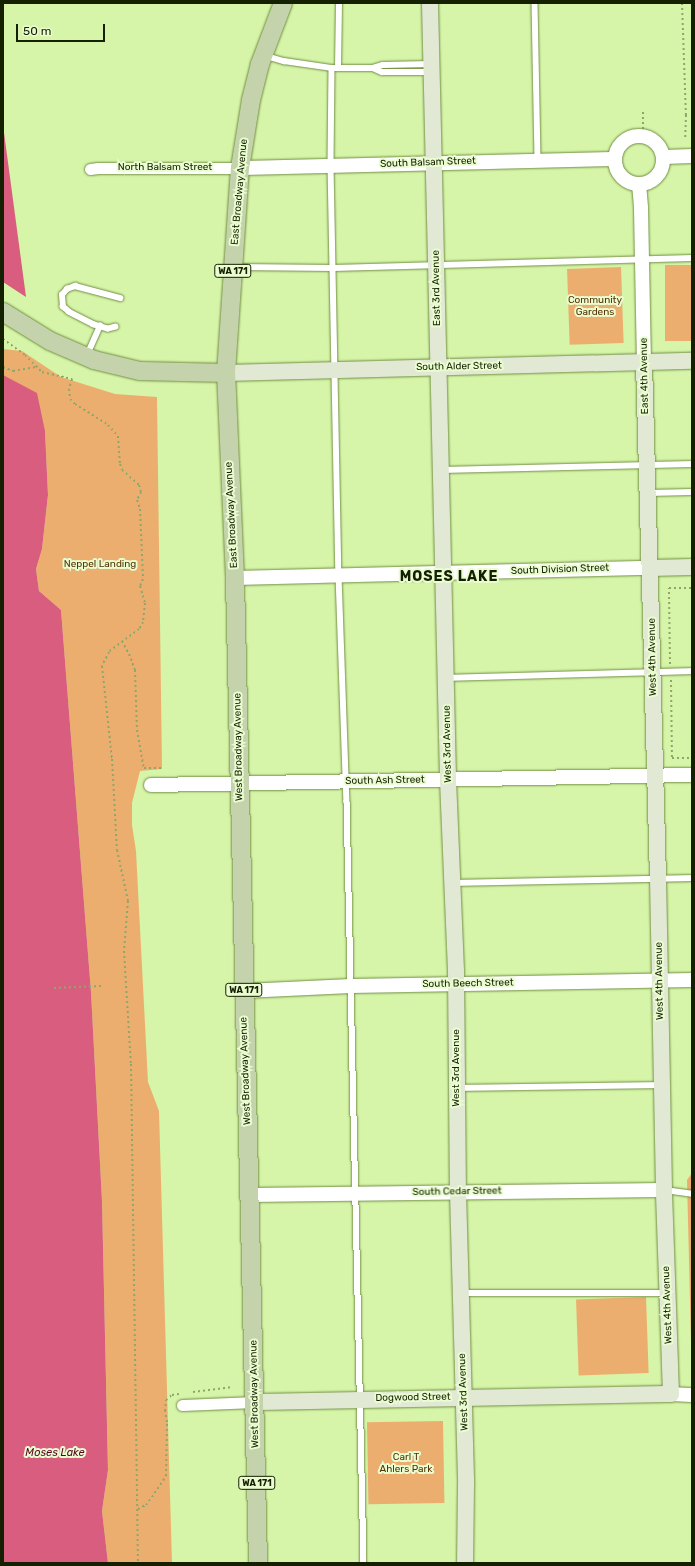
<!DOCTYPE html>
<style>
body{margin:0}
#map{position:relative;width:695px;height:1566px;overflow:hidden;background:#d6f5a8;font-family:Rubik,sans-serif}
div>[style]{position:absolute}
.green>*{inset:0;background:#ecae6f;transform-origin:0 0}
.water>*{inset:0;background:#d95d7e}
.path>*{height:2px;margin-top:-1px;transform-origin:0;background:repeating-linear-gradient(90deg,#8fa66b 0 2px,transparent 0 5px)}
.roads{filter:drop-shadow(0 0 1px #738e45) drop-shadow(0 0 1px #738e45)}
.service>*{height:5.5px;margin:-2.75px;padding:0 2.75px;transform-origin:2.75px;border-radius:2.75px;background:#fff}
.minor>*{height:11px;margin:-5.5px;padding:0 5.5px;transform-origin:5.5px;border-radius:5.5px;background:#fff}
.tertiary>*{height:14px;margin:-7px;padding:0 7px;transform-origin:7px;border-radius:7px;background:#fff}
.tertiary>.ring{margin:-7px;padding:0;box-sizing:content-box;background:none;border:14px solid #fff;border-radius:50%}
.secondary>*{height:16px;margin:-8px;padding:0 8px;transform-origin:8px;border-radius:8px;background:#e1e9d5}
.primary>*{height:18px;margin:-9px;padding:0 9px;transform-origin:9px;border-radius:9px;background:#c4d3ac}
span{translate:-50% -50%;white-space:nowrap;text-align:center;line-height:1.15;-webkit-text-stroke:4px #eafdd0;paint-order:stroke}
.shield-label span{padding:1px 3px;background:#eafdd0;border:1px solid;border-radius:3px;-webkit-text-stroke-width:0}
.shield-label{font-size:9px;color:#151f02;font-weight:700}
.street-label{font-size:10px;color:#151f02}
.park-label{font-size:10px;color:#543104}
.water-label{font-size:11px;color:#550323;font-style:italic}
.district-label{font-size:14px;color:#151f02;font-weight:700;letter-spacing:1px}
.frame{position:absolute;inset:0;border:4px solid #151f02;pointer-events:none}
.scale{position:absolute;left:16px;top:24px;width:89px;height:18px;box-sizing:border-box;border:2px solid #151f02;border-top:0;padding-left:5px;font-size:12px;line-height:14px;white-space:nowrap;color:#151f02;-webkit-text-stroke:3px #eafdd0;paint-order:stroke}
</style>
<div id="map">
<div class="green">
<i style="left:692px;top:265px;width:76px;height:27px;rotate:90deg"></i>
<i style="left:621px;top:267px;width:76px;height:54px;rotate:88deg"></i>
<i style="clip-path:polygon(3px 349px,22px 351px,61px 377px,115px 394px,157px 397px,162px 769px,140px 771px,132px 803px,132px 825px,136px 851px,148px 1082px,159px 1111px,172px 1563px,108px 1563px,102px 1511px,108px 1470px,102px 1201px,91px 992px,61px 610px,39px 591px,36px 569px,42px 549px,48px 495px,45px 431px,3px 375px)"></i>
<i style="clip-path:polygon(692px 1173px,692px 1383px,687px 1180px)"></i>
<i style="left:646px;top:1297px;width:76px;height:70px;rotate:88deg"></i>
<i style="left:443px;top:1421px;width:82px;height:76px;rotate:89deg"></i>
</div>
<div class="water">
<i style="clip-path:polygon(3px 125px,26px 297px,3px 282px)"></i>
<i style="clip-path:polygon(3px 375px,37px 393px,45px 431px,48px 495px,42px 549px,36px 569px,39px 591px,61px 610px,91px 992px,102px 1201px,108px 1470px,102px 1511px,108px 1563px,3px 1563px)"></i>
</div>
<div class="path">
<i style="left:682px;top:3px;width:112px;rotate:88deg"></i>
<i style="left:686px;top:115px;width:24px;rotate:92deg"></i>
<i style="left:643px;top:129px;width:17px;rotate:-90deg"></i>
<i style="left:3px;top:339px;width:27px;rotate:36deg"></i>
<i style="left:25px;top:355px;width:24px;rotate:45deg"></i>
<i style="left:42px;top:372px;width:31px;rotate:13deg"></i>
<i style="left:72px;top:379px;width:10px;rotate:107deg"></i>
<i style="left:69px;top:389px;width:10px;rotate:84deg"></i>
<i style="left:70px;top:399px;width:7px;rotate:45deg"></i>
<i style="left:75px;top:404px;width:39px;rotate:32deg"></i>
<i style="left:108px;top:425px;width:15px;rotate:48deg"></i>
<i style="left:118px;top:436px;width:28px;rotate:86deg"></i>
<i style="left:120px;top:464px;width:6px;rotate:72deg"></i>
<i style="left:122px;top:470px;width:23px;rotate:41deg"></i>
<i style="left:139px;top:485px;width:7px;rotate:74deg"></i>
<i style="left:141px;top:492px;width:9px;rotate:117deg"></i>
<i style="left:137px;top:500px;width:9px;rotate:72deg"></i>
<i style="left:140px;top:509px;width:70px;rotate:87.5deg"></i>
<i style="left:143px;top:579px;width:8px;rotate:113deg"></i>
<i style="left:140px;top:586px;width:18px;rotate:74deg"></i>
<i style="left:145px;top:603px;width:19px;rotate:96deg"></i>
<i style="left:143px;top:622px;width:8px;rotate:120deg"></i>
<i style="left:139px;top:629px;width:38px;rotate:143deg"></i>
<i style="left:109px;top:652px;width:16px;rotate:117deg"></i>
<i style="left:102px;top:666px;width:94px;rotate:83.9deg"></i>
<i style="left:112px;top:759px;width:91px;rotate:86.9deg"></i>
<i style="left:117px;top:850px;width:52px;rotate:77.8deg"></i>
<i style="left:128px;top:901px;width:50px;rotate:94.6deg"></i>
<i style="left:124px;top:951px;width:113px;rotate:86.5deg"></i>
<i style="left:131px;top:1064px;width:499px;rotate:89.2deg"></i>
<i style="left:3px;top:367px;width:11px;rotate:22deg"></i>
<i style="left:13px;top:371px;width:23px;rotate:-10deg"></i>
<i style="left:122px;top:641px;width:15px;rotate:62deg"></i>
<i style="left:129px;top:654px;width:17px;rotate:69deg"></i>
<i style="left:135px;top:670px;width:60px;rotate:88.1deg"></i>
<i style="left:137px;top:730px;width:39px;rotate:80deg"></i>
<i style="left:144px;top:768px;width:19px"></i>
<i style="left:670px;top:664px;width:76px;rotate:-90.8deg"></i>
<i style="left:669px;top:588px;width:23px"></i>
<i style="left:671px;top:680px;width:78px;rotate:89.3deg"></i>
<i style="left:672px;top:758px;width:20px"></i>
<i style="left:54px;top:988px;width:48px;rotate:-2.4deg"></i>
<i style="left:193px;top:1392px;width:40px;rotate:-7.1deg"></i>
<i style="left:138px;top:1509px;width:9px;rotate:-27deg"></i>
<i style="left:146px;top:1505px;width:10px;rotate:-53deg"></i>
<i style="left:152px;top:1497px;width:25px;rotate:-56deg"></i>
<i style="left:166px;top:1476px;width:54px;rotate:-88.9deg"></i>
<i style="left:167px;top:1422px;width:11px;rotate:-100deg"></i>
<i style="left:165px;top:1411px;width:11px;rotate:-85deg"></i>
<i style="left:166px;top:1400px;width:8px;rotate:-40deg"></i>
<i style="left:172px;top:1395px;width:7px;rotate:-8deg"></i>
</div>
<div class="roads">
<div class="service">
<i style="left:535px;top:3px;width:157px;rotate:88.9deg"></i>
<i style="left:266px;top:56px;width:19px;rotate:16deg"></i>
<i style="left:284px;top:61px;width:49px;rotate:8.3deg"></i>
<i style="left:332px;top:68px;width:41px"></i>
<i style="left:373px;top:68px;width:10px;rotate:-17deg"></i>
<i style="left:383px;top:65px;width:47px;rotate:-1.2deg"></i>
<i style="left:332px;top:68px;width:98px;rotate:90.6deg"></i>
<i style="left:331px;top:166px;width:410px;rotate:88.9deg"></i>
<i style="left:339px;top:576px;width:226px;rotate:88deg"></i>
<i style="left:347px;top:802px;width:761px;rotate:88.72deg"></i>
<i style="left:338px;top:68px;width:65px;rotate:-89.1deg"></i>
<i style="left:373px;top:68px;width:10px;rotate:24deg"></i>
<i style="left:382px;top:72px;width:48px"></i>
<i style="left:236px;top:267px;width:98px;rotate:0.6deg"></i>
<i style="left:334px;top:268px;width:358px;rotate:-1.6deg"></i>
<i style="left:116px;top:327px;width:8px;rotate:166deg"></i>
<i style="left:108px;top:329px;width:15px;rotate:-164deg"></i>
<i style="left:94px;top:325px;width:28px;rotate:-153deg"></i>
<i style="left:69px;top:312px;width:8px;rotate:-140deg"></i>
<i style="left:63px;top:307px;width:12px;rotate:-95deg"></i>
<i style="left:62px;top:295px;width:8px;rotate:-50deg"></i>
<i style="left:67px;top:289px;width:9px;rotate:-21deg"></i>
<i style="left:75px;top:286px;width:47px;rotate:14.9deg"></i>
<i style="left:87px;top:355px;width:32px;rotate:-66deg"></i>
<i style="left:442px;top:470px;width:250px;rotate:-1.4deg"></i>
<i style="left:648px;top:493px;width:44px;rotate:-1.3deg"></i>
<i style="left:446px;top:678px;width:246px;rotate:-1.6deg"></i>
<i style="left:454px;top:883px;width:238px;rotate:-1.2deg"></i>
<i style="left:457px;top:1088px;width:204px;rotate:-0.8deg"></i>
<i style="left:665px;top:1190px;width:27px;rotate:8deg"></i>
<i style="left:461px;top:1293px;width:206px"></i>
</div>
<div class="minor">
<i style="left:90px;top:169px;width:8px;rotate:-7deg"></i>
<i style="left:98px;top:168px;width:142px"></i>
<i style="left:182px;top:1405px;width:73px;rotate:-2.4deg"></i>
</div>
<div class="tertiary">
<i class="ring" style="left:615px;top:136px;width:34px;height:34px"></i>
<i style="left:664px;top:157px;width:28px;rotate:-2deg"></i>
<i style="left:240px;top:168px;width:375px;rotate:-1.4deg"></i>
<i style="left:639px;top:184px;width:24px;rotate:85deg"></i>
<i style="left:641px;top:208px;width:155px;rotate:88.9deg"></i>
<i style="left:235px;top:578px;width:415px;rotate:-1.4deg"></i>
<i style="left:151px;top:785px;width:541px;rotate:-1.06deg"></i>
<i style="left:244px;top:991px;width:107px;rotate:-2.7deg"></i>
<i style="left:351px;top:986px;width:341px;rotate:-1deg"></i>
<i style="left:250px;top:1195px;width:414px;rotate:-0.7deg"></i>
<i style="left:671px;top:1394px;width:21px;rotate:3deg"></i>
</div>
<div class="secondary">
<i style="left:430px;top:3px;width:777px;rotate:88.67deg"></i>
<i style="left:448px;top:780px;width:191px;rotate:87.6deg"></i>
<i style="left:456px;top:971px;width:221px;rotate:89.5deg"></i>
<i style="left:458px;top:1192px;width:293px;rotate:88.4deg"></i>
<i style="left:466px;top:1485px;width:78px;rotate:90.7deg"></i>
<i style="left:226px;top:373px;width:466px;rotate:-1.5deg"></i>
<i style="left:650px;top:568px;width:42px;rotate:-1.4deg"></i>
<i style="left:255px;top:1402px;width:416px;rotate:-1.1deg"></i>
<i style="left:671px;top:1394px;width:204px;rotate:-92deg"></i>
<i style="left:664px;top:1190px;width:311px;rotate:-91.1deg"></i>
<i style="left:658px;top:879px;width:516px;rotate:-91.55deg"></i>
</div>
<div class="primary">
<i style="left:3px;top:312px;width:55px;rotate:31.7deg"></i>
<i style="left:50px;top:341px;width:48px;rotate:23.4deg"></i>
<i style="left:94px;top:360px;width:47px;rotate:13.4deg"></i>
<i style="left:140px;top:371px;width:86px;rotate:1.3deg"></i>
<i style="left:258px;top:1563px;width:985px;rotate:-91.34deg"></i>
<i style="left:235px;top:578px;width:205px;rotate:-92.5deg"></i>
<i style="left:226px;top:373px;width:205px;rotate:-86.1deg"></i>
<i style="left:240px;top:168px;width:69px;rotate:-80.8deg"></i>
<i style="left:251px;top:100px;width:37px;rotate:-76deg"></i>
<i style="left:260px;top:64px;width:65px;rotate:-69.3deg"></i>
</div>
</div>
<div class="shield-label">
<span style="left:233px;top:271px">WA 171</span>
<span style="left:244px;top:990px">WA 171</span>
<span style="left:257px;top:1483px">WA 171</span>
</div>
<div class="street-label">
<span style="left:428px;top:163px;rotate:-2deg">South Balsam Street</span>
<span style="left:165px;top:168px">North Balsam Street</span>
<span style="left:240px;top:192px;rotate:-85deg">East Broadway Avenue</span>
<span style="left:437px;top:288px;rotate:-91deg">East 3rd Avenue</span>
<span style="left:459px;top:367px;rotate:-1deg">South Alder Street</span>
<span style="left:645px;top:376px;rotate:-91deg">East 4th Avenue</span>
<span style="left:232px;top:515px;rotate:-93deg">East Broadway Avenue</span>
<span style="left:560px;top:570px;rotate:-2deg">South Division Street</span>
<span style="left:653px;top:657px;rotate:-91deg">West 4th Avenue</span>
<span style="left:448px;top:744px;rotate:-91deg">West 3rd Avenue</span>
<span style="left:239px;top:747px;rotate:-91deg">West Broadway Avenue</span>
<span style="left:385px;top:781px;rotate:-1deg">South Ash Street</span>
<span style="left:660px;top:981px;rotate:-91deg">West 4th Avenue</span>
<span style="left:468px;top:984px;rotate:-1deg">South Beech Street</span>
<span style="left:457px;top:1068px;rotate:-90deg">West 3rd Avenue</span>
<span style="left:246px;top:1071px;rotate:-92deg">West Broadway Avenue</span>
<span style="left:457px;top:1192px;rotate:-1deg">South Cedar Street</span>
<span style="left:668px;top:1305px;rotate:-92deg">West 4th Avenue</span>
<span style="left:464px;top:1392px;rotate:-92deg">West 3rd Avenue</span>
<span style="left:255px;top:1394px;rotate:-91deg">West Broadway Avenue</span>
<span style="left:413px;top:1398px;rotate:-1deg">Dogwood Street</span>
</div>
<div class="park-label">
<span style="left:595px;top:306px">Community<br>Gardens</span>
<span style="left:100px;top:565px">Neppel Landing</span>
<span style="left:406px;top:1463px">Carl T<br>Ahlers Park</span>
</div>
<div class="water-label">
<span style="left:55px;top:1453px">Moses Lake</span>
</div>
<div class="district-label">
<span style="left:449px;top:577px">MOSES LAKE</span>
</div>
<div class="frame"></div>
<div class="scale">50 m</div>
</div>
